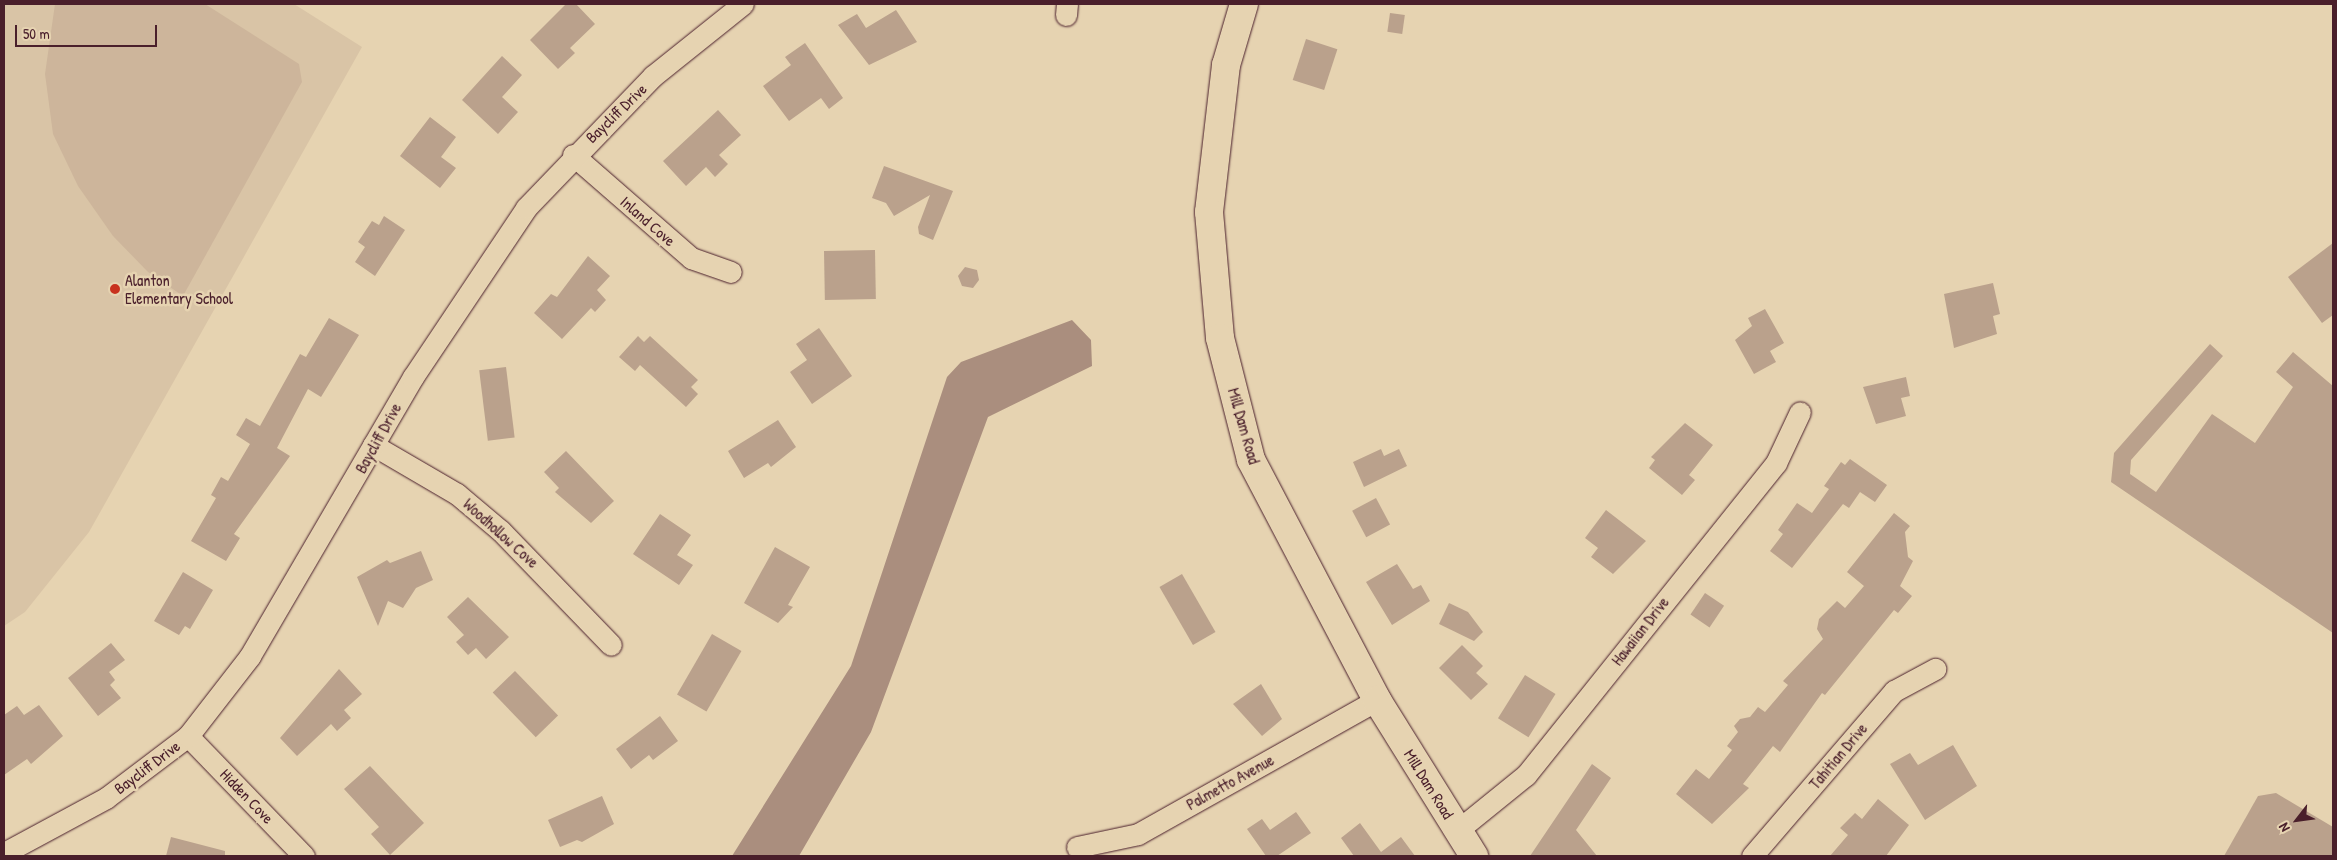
<!DOCTYPE html>
<style>
body{margin:0}
#map{position:relative;width:2337px;height:860px;overflow:hidden;background:#e6d3b1;font-family:"Patrick Hand",sans-serif}
div>[style]{position:absolute}
.built>*{inset:0;background:#d9c4a6}
.green>*{inset:0;background:#cdb59b}
.water>*{inset:0;background:#aa8e7e}
.building>*{inset:0;background:#baa18c;transform-origin:0 0}
.roads{filter:drop-shadow(0 0 1px #4a1f2b) drop-shadow(0 0 1px #4a1f2b)}
.street>*{height:21px;margin:-10.5px;padding:0 10.5px;transform-origin:10.5px;border-radius:10.5px;background:#e6d3b1}
.secondary>*{height:28px;margin:-14px;padding:0 14px;transform-origin:14px;border-radius:14px;background:#e6d3b1}
.dots>*{width:14px;height:14px;translate:-50% -50%;box-sizing:border-box;border:2px solid #e6d3b1;border-radius:50%}
span{translate:-50% -50%;white-space:nowrap;text-align:center;line-height:1.15;-webkit-text-stroke:5px #e6d3b1;paint-order:stroke}
.street-label{font-size:16px;color:#4a1f2b}
.poi-label{font-size:16px;color:#4a1f2b}
.left{translate:0 -50%;text-align:left}
.frame{position:absolute;inset:0;border:5px solid #4a1f2b;pointer-events:none}
.north{position:absolute;left:2272px;top:795px;width:50px;height:50px;-webkit-text-stroke:4px #e6d3b1;paint-order:stroke;rotate:240deg;font-size:14px;font-weight:700;line-height:20px;text-align:center;color:#4a1f2b}
.north::after{content:'';display:block;margin:auto;width:18px;height:22px;background:#4a1f2b;clip-path:polygon(50% 0,100% 100%,50% 72%,0 100%)}
.scale{position:absolute;left:15px;top:25px;width:142px;height:22px;box-sizing:border-box;border:2px solid #4a1f2b;border-top:0;padding-left:6px;font-size:15px;line-height:18px;white-space:nowrap;color:#4a1f2b;-webkit-text-stroke:4px #e6d3b1;paint-order:stroke}
</style>
<div id="map">
<div class="built">
<i style="clip-path:polygon(4px 4px,294px 4px,362px 47px,89px 532px,25px 612px,4px 626px)"></i>
</div>
<div class="green">
<i style="clip-path:polygon(55px 4px,205px 4px,299px 64px,302px 82px,183px 296px,148px 272px,113px 236px,78px 186px,53px 134px,45px 74px)"></i>
</div>
<div class="water">
<i style="clip-path:polygon(1072px 320px,1091px 340px,1092px 366px,988px 417px,871px 732px,799px 856px,732px 856px,851px 666px,947px 377px,961px 362px)"></i>
</div>
<div class="building">
<i style="clip-path:polygon(566px 4px,576px 4px,595px 24px,570px 48px,575px 53px,558px 69px,530px 40px)"></i>
<i style="clip-path:polygon(896px 10px,917px 42px,869px 65px,838px 25px,857px 14px,866px 28px)"></i>
<i style="left:1390px;top:13px;width:15px;height:19px;rotate:8deg"></i>
<i style="left:1306px;top:39px;width:33px;height:43px;rotate:18deg"></i>
<i style="clip-path:polygon(805px 43px,843px 98px,829px 109px,821px 98px,789px 121px,763px 86px,791px 65px,785px 57px)"></i>
<i style="clip-path:polygon(502px 56px,522px 75px,502px 97px,518px 112px,498px 134px,462px 100px)"></i>
<i style="clip-path:polygon(718px 110px,741px 135px,719px 155px,728px 164px,715px 177px,706px 167px,686px 186px,663px 161px)"></i>
<i style="clip-path:polygon(430px 117px,456px 137px,441px 157px,456px 168px,440px 188px,400px 156px)"></i>
<i style="clip-path:polygon(884px 166px,953px 191px,933px 240px,919px 234px,918px 227px,930px 195px,894px 216px,886px 203px,872px 198px)"></i>
<i style="clip-path:polygon(384px 216px,405px 230px,375px 276px,355px 262px,365px 247px,358px 242px,372px 221px,379px 225px)"></i>
<i style="clip-path:polygon(2333px 243px,2333px 315px,2322px 323px,2288px 277px)"></i>
<i style="left:875px;top:250px;width:49px;height:51px;rotate:89deg"></i>
<i style="clip-path:polygon(588px 256px,610px 276px,597px 290px,606px 300px,595px 312px,591px 308px,562px 339px,534px 313px,551px 294px,557px 297px)"></i>
<i style="clip-path:polygon(965px 267px,977px 270px,979px 280px,973px 288px,962px 286px,958px 276px)"></i>
<i style="clip-path:polygon(1993px 283px,2000px 314px,1993px 316px,1997px 334px,1954px 348px,1944px 294px)"></i>
<i style="clip-path:polygon(1765px 309px,1784px 343px,1770px 351px,1776px 362px,1754px 374px,1735px 340px,1752px 326px,1748px 318px)"></i>
<i style="clip-path:polygon(329px 318px,359px 335px,321px 397px,308px 389px,277px 448px,290px 456px,234px 534px,240px 538px,226px 561px,191px 541px,216px 498px,211px 495px,221px 477px,228px 481px,250px 444px,236px 435px,246px 418px,260px 426px,300px 354px,306px 357px)"></i>
<i style="clip-path:polygon(819px 328px,852px 376px,812px 404px,790px 372px,807px 360px,796px 344px)"></i>
<i style="clip-path:polygon(638px 336px,644px 342px,650px 336px,698px 380px,691px 387px,698px 394px,686px 407px,640px 365px,635px 371px,619px 357px)"></i>
<i style="clip-path:polygon(2210px 344px,2223px 356px,2131px 460px,2130px 474px,2156px 492px,2212px 414px,2255px 443px,2293px 387px,2276px 372px,2293px 352px,2333px 386px,2333px 633px,2111px 482px,2114px 453px)"></i>
<i style="left:506px;top:367px;width:71px;height:27px;rotate:83deg"></i>
<i style="clip-path:polygon(1906px 377px,1910px 396px,1901px 398px,1906px 416px,1876px 424px,1863px 387px)"></i>
<i style="clip-path:polygon(778px 420px,796px 447px,771px 467px,768px 463px,744px 478px,728px 451px)"></i>
<i style="clip-path:polygon(1685px 423px,1713px 445px,1689px 475px,1695px 480px,1682px 495px,1649px 468px,1655px 460px,1651px 457px)"></i>
<i style="clip-path:polygon(1381px 449px,1384px 456px,1399px 449px,1407px 466px,1364px 487px,1353px 462px)"></i>
<i style="clip-path:polygon(566px 451px,614px 501px,591px 523px,555px 492px,559px 488px,544px 472px)"></i>
<i style="clip-path:polygon(1850px 459px,1887px 485px,1875px 502px,1860px 492px,1849px 508px,1843px 504px,1792px 568px,1770px 551px,1783px 534px,1778px 530px,1797px 503px,1812px 513px,1829px 489px,1824px 486px,1841px 462px,1845px 465px)"></i>
<i style="left:1376px;top:498px;width:30px;height:27px;rotate:62deg"></i>
<i style="clip-path:polygon(1606px 510px,1646px 541px,1613px 574px,1591px 557px,1598px 548px,1585px 538px)"></i>
<i style="clip-path:polygon(1894px 513px,1910px 526px,1905px 532px,1908px 557px,1913px 561px,1900px 586px,1912px 596px,1898px 613px,1894px 610px,1825px 695px,1822px 693px,1780px 752px,1773px 746px,1743px 784px,1749px 788px,1712px 824px,1676px 794px,1696px 769px,1709px 779px,1732px 750px,1727px 746px,1738px 732px,1734px 726px,1740px 719px,1750px 717px,1758px 707px,1765px 712px,1788px 685px,1783px 681px,1823px 639px,1817px 629px,1819px 619px,1837px 601px,1845px 608px,1864px 586px,1847px 572px)"></i>
<i style="clip-path:polygon(660px 514px,691px 535px,677px 555px,693px 565px,679px 585px,633px 554px)"></i>
<i style="clip-path:polygon(775px 547px,810px 567px,788px 605px,793px 607px,778px 623px,744px 603px)"></i>
<i style="clip-path:polygon(421px 551px,433px 580px,416px 588px,403px 608px,388px 601px,378px 626px,357px 577px,387px 560px,390px 563px)"></i>
<i style="clip-path:polygon(1397px 564px,1413px 589px,1421px 585px,1430px 601px,1392px 625px,1366px 582px)"></i>
<i style="clip-path:polygon(183px 572px,213px 590px,190px 629px,185px 626px,179px 635px,154px 621px)"></i>
<i style="left:1182px;top:574px;width:67px;height:26px;rotate:60deg"></i>
<i style="left:1705px;top:593px;width:23px;height:26px;rotate:34deg"></i>
<i style="clip-path:polygon(468px 597px,509px 637px,486px 659px,476px 648px,468px 655px,456px 642px,464px 635px,447px 617px)"></i>
<i style="clip-path:polygon(1449px 603px,1468px 612px,1483px 632px,1474px 641px,1439px 624px)"></i>
<i style="left:712px;top:634px;width:34px;height:70px;rotate:30deg"></i>
<i style="clip-path:polygon(111px 643px,125px 660px,109px 672px,115px 680px,110px 685px,121px 698px,98px 716px,68px 678px)"></i>
<i style="clip-path:polygon(1462px 645px,1483px 666px,1476px 673px,1488px 684px,1471px 700px,1439px 668px)"></i>
<i style="clip-path:polygon(339px 669px,362px 694px,344px 710px,351px 718px,337px 731px,331px 724px,297px 756px,280px 738px)"></i>
<i style="left:515px;top:671px;width:62px;height:31px;rotate:46deg"></i>
<i style="left:1525px;top:675px;width:36px;height:51px;rotate:32deg"></i>
<i style="clip-path:polygon(1261px 684px,1282px 719px,1262px 736px,1233px 704px)"></i>
<i style="clip-path:polygon(39px 705px,63px 736px,31px 764px,27px 759px,4px 775px,4px 715px,17px 706px,24px 715px)"></i>
<i style="clip-path:polygon(660px 716px,678px 741px,653px 760px,649px 755px,631px 769px,616px 749px)"></i>
<i style="clip-path:polygon(1953px 745px,1977px 786px,1925px 820px,1890px 764px,1910px 753px,1918px 765px)"></i>
<i style="clip-path:polygon(1592px 764px,1611px 778px,1576px 830px,1597px 856px,1530px 856px)"></i>
<i style="clip-path:polygon(370px 766px,424px 823px,390px 855px,371px 834px,379px 827px,344px 789px)"></i>
<i style="clip-path:polygon(2276px 793px,2333px 827px,2333px 856px,2224px 856px,2258px 796px)"></i>
<i style="clip-path:polygon(602px 796px,614px 824px,582px 842px,577px 840px,560px 847px,548px 820px)"></i>
<i style="clip-path:polygon(1878px 799px,1909px 825px,1886px 856px,1830px 856px,1848px 835px,1840px 828px,1855px 813px,1862px 819px)"></i>
<i style="clip-path:polygon(1296px 812px,1311px 833px,1277px 856px,1266px 856px,1247px 829px,1262px 819px,1270px 830px)"></i>
<i style="clip-path:polygon(1360px 823px,1381px 852px,1401px 837px,1415px 856px,1354px 856px,1341px 838px)"></i>
<i style="clip-path:polygon(171px 837px,225px 851px,225px 856px,166px 856px)"></i>
</div>
<div class="roads">
<div class="street">
<i style="left:1066px;top:15px;width:11px;rotate:-85deg"></i>
<i style="left:573px;top:155px;width:157px;rotate:41.1deg"></i>
<i style="left:691px;top:258px;width:42px;rotate:19.3deg"></i>
<i style="left:373px;top:445px;width:97px;rotate:30.3deg"></i>
<i style="left:457px;top:494px;width:57px;rotate:40.1deg"></i>
<i style="left:501px;top:531px;width:158px;rotate:46deg"></i>
<i style="left:188px;top:736px;width:167px;rotate:46deg"></i>
<i style="left:1458px;top:830px;width:87px;rotate:-39deg"></i>
<i style="left:1526px;top:775px;width:400px;rotate:-51.3deg"></i>
<i style="left:1776px;top:463px;width:56px;rotate:-64.8deg"></i>
<i style="left:1077px;top:847px;width:62px;rotate:-12deg"></i>
<i style="left:1138px;top:834px;width:274px;rotate:-29.3deg"></i>
<i style="left:4px;top:853px;width:116px;rotate:-28.3deg"></i>
<i style="left:106px;top:798px;width:103px;rotate:-37.1deg"></i>
<i style="left:188px;top:736px;width:101px;rotate:-52.2deg"></i>
<i style="left:250px;top:656px;width:323px;rotate:-59.7deg"></i>
<i style="left:413px;top:377px;width:203px;rotate:-56.2deg"></i>
<i style="left:526px;top:208px;width:183px;rotate:-46.1deg"></i>
<i style="left:653px;top:76px;width:115px;rotate:-38.7deg"></i>
<i style="left:1752px;top:856px;width:218px;rotate:-49.3deg"></i>
<i style="left:1894px;top:691px;width:47px;rotate:-28.2deg"></i>
</div>
<div class="secondary">
<i style="left:1244px;top:4px;width:64px;rotate:106.4deg"></i>
<i style="left:1226px;top:65px;width:148px;rotate:96.6deg"></i>
<i style="left:1209px;top:212px;width:126px;rotate:85deg"></i>
<i style="left:1220px;top:338px;width:126px;rotate:75.7deg"></i>
<i style="left:1251px;top:460px;width:271px;rotate:62.3deg"></i>
<i style="left:1377px;top:700px;width:184px;rotate:58.1deg"></i>
</div>
</div>
<div class="dots">
<i style="left:115px;top:289px;background:#c8321e"></i>
</div>
<div class="street-label">
<span style="left:616px;top:113px;rotate:-44deg">Baycliff Drive</span>
<span style="left:648px;top:221px;rotate:41deg">Inland Cove</span>
<span style="left:1244px;top:426px;rotate:74deg">Mill Dam Road</span>
<span style="left:378px;top:438px;rotate:-61deg">Baycliff Drive</span>
<span style="left:501px;top:533px;rotate:42deg">Woodhollow Cove</span>
<span style="left:1640px;top:631px;rotate:-52deg">Hawaiian Drive</span>
<span style="left:1838px;top:756px;rotate:-50deg">Tahitian Drive</span>
<span style="left:147px;top:767px;rotate:-37deg">Baycliff Drive</span>
<span style="left:1230px;top:782px;rotate:-29deg">Palmetto Avenue</span>
<span style="left:1429px;top:784px;rotate:58deg">Mill Dam Road</span>
<span style="left:247px;top:796px;rotate:46deg">Hidden Cove</span>
</div>
<div class="poi-label">
<span class="left" style="left:125px;top:289px">Alanton<br>Elementary School</span>
</div>
<div class="frame"></div>
<div class="north">N</div>
<div class="scale">50 m</div>
</div>
